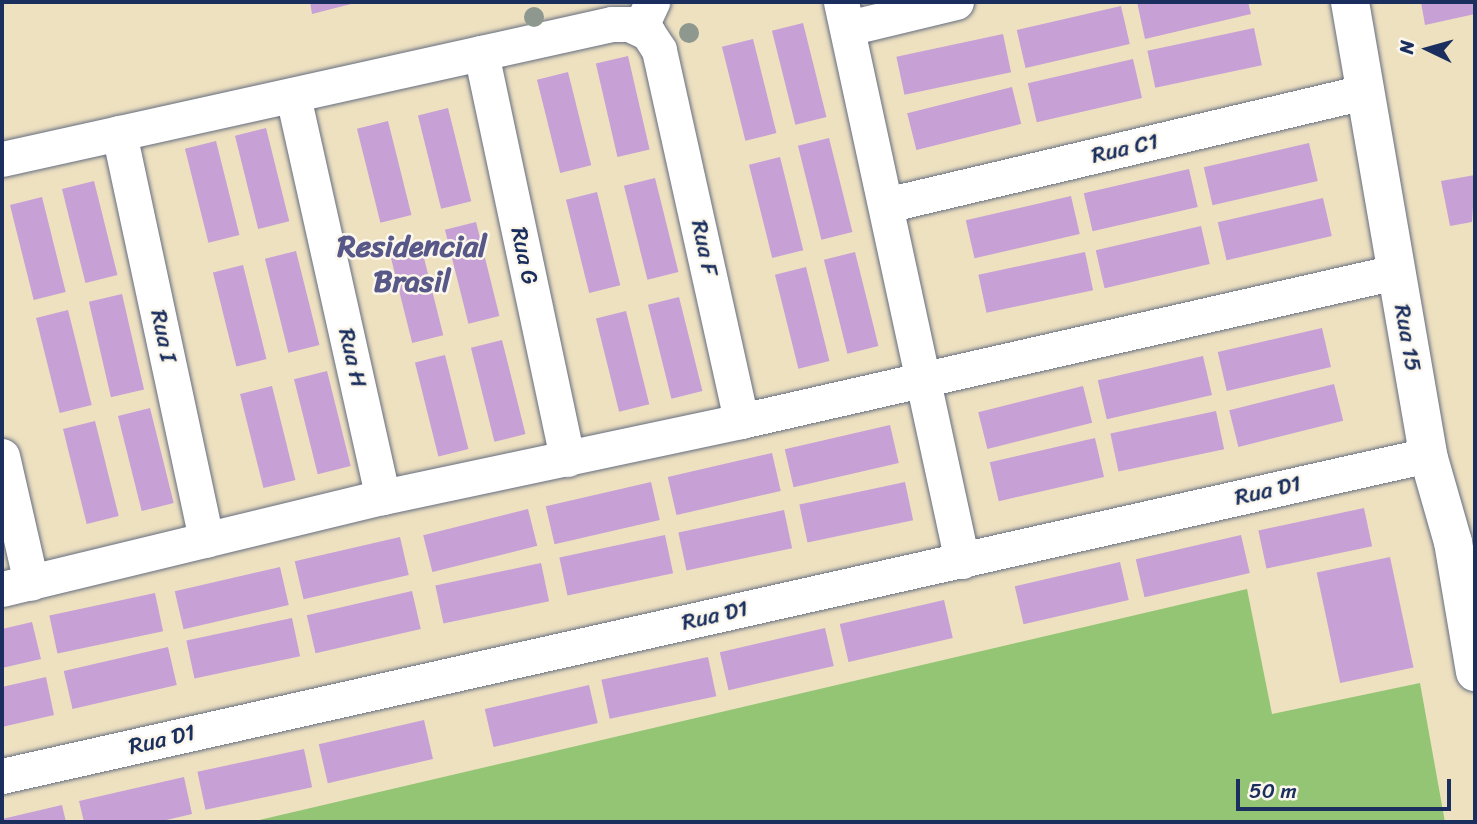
<!DOCTYPE html>
<style>
body{margin:0}
#map{position:relative;width:1477px;height:824px;overflow:hidden;background:#eee1c0;font-family:Sriracha,sans-serif}
div>[style]{position:absolute}
.green>*{inset:0;background:#93c575}
.building>*{inset:0;background:#c7a0d6;transform-origin:0 0}
.roads{filter:drop-shadow(0 0 2px #656d80) drop-shadow(0 0 2px #656d80)}
.minor>*{height:35px;margin:-17.5px;padding:0 17.5px;transform-origin:17.5px;border-radius:17.5px;background:#fff}
.major>*{height:38px;margin:-19px;padding:0 19px;transform-origin:19px;border-radius:19px;background:#fff}
.trees>*{width:20px;height:20px;margin:-10px;border-radius:50%;background:#8e988e}
span{translate:-50% -50%;white-space:nowrap;text-align:center;line-height:1.15;-webkit-text-stroke:5px #fbf7ec;paint-order:stroke}
.street-label{font-size:23px;color:#1b2f5e}
.district-label{font-size:30px;color:#575788;font-weight:700}
.frame{position:absolute;inset:0;border:4px solid #1b2f5e;pointer-events:none}
.north{position:absolute;left:1393px;top:14px;width:70px;height:70px;-webkit-text-stroke:5px #fbf7ec;paint-order:stroke;rotate:275deg;font-size:19px;font-weight:700;line-height:28px;text-align:center;color:#1b2f5e}
.north::after{content:'';display:block;margin:auto;width:24px;height:32px;background:#1b2f5e;clip-path:polygon(50% 0,100% 100%,50% 72%,0 100%)}
.scale{position:absolute;left:1236px;top:779px;width:215px;height:32px;box-sizing:border-box;border:4px solid #1b2f5e;border-top:0;padding-left:9px;font-size:21px;line-height:24px;white-space:nowrap;color:#1b2f5e;-webkit-text-stroke:5px #fbf7ec;paint-order:stroke}
</style>
<div id="map">
<div class="green">
<i style="clip-path:polygon(1247px 589px,1272px 714px,1420px 683px,1445px 822px,251px 822px)"></i>
</div>
<div class="building">
<i style="clip-path:polygon(310px 2px,355px 2px,355px 3px,312px 14px)"></i>
<i style="clip-path:polygon(1137px 2px,1248px 2px,1251px 14px,1145px 39px)"></i>
<i style="clip-path:polygon(1421px 2px,1475px 2px,1475px 14px,1425px 25px)"></i>
<i style="left:1121px;top:6px;width:39px;height:107px;rotate:77deg"></i>
<i style="left:803px;top:23px;width:97px;height:32px;rotate:76deg"></i>
<i style="left:1254px;top:28px;width:38px;height:109px;rotate:78deg"></i>
<i style="left:1003px;top:34px;width:39px;height:109px;rotate:78deg"></i>
<i style="left:753px;top:39px;width:97px;height:32px;rotate:76deg"></i>
<i style="left:628px;top:56px;width:96px;height:33px;rotate:77deg"></i>
<i style="left:1133px;top:59px;width:40px;height:108px;rotate:77deg"></i>
<i style="left:568px;top:72px;width:96px;height:32px;rotate:76deg"></i>
<i style="left:1012px;top:87px;width:38px;height:108px;rotate:76deg"></i>
<i style="left:448px;top:108px;width:96px;height:31px;rotate:76deg"></i>
<i style="left:388px;top:121px;width:97px;height:32px;rotate:76deg"></i>
<i style="left:266px;top:128px;width:96px;height:32px;rotate:76deg"></i>
<i style="left:829px;top:138px;width:97px;height:32px;rotate:76deg"></i>
<i style="left:216px;top:141px;width:97px;height:32px;rotate:76deg"></i>
<i style="left:1309px;top:143px;width:39px;height:108px;rotate:77deg"></i>
<i style="left:780px;top:157px;width:96px;height:32px;rotate:76deg"></i>
<i style="left:1189px;top:169px;width:39px;height:108px;rotate:77deg"></i>
<i style="clip-path:polygon(1475px 175px,1472px 222px,1450px 226px,1441px 181px)"></i>
<i style="left:655px;top:178px;width:97px;height:32px;rotate:76deg"></i>
<i style="left:94px;top:181px;width:97px;height:33px;rotate:76deg"></i>
<i style="left:597px;top:192px;width:96px;height:32px;rotate:76deg"></i>
<i style="left:1071px;top:196px;width:39px;height:108px;rotate:77deg"></i>
<i style="left:42px;top:197px;width:98px;height:33px;rotate:76deg"></i>
<i style="left:1323px;top:198px;width:39px;height:108px;rotate:77deg"></i>
<i style="left:476px;top:222px;width:97px;height:32px;rotate:76deg"></i>
<i style="left:1201px;top:226px;width:39px;height:108px;rotate:77deg"></i>
<i style="left:420px;top:242px;width:96px;height:32px;rotate:76deg"></i>
<i style="left:296px;top:251px;width:97px;height:32px;rotate:76deg"></i>
<i style="left:855px;top:252px;width:97px;height:32px;rotate:76deg"></i>
<i style="left:1085px;top:252px;width:39px;height:109px;rotate:78deg"></i>
<i style="left:243px;top:265px;width:97px;height:31px;rotate:76deg"></i>
<i style="left:806px;top:267px;width:97px;height:32px;rotate:76deg"></i>
<i style="left:122px;top:294px;width:98px;height:34px;rotate:77deg"></i>
<i style="left:679px;top:297px;width:97px;height:32px;rotate:76deg"></i>
<i style="left:68px;top:310px;width:98px;height:33px;rotate:76deg"></i>
<i style="left:626px;top:311px;width:96px;height:31px;rotate:76deg"></i>
<i style="left:1322px;top:328px;width:40px;height:107px;rotate:77deg"></i>
<i style="left:502px;top:340px;width:97px;height:32px;rotate:76deg"></i>
<i style="left:445px;top:355px;width:97px;height:31px;rotate:76deg"></i>
<i style="left:1203px;top:356px;width:40px;height:108px;rotate:77deg"></i>
<i style="left:327px;top:371px;width:98px;height:34px;rotate:76deg"></i>
<i style="left:1334px;top:384px;width:38px;height:108px;rotate:76deg"></i>
<i style="left:272px;top:386px;width:97px;height:33px;rotate:76deg"></i>
<i style="left:1083px;top:386px;width:38px;height:108px;rotate:76deg"></i>
<i style="left:150px;top:408px;width:98px;height:33px;rotate:76deg"></i>
<i style="left:1216px;top:411px;width:39px;height:108px;rotate:78deg"></i>
<i style="left:95px;top:421px;width:98px;height:33px;rotate:76deg"></i>
<i style="left:890px;top:425px;width:39px;height:108px;rotate:77deg"></i>
<i style="left:1095px;top:438px;width:40px;height:108px;rotate:77deg"></i>
<i style="left:772px;top:453px;width:39px;height:107px;rotate:77deg"></i>
<i style="left:651px;top:482px;width:39px;height:108px;rotate:77deg"></i>
<i style="left:905px;top:482px;width:39px;height:108px;rotate:78deg"></i>
<i style="left:1364px;top:508px;width:39px;height:108px;rotate:78deg"></i>
<i style="left:528px;top:509px;width:38px;height:108px;rotate:76deg"></i>
<i style="left:784px;top:510px;width:39px;height:108px;rotate:78deg"></i>
<i style="left:665px;top:535px;width:39px;height:108px;rotate:78deg"></i>
<i style="left:1241px;top:535px;width:39px;height:108px;rotate:77deg"></i>
<i style="left:400px;top:537px;width:39px;height:108px;rotate:77deg"></i>
<i style="left:1390px;top:557px;width:113px;height:75px;rotate:78deg"></i>
<i style="left:1120px;top:562px;width:39px;height:108px;rotate:77deg"></i>
<i style="left:541px;top:563px;width:39px;height:108px;rotate:78deg"></i>
<i style="left:280px;top:567px;width:39px;height:108px;rotate:77deg"></i>
<i style="left:412px;top:591px;width:39px;height:108px;rotate:77deg"></i>
<i style="left:155px;top:593px;width:39px;height:108px;rotate:78deg"></i>
<i style="left:944px;top:600px;width:39px;height:107px;rotate:77deg"></i>
<i style="left:292px;top:618px;width:39px;height:108px;rotate:78deg"></i>
<i style="clip-path:polygon(32px 622px,41px 659px,2px 668px,2px 629px)"></i>
<i style="left:825px;top:628px;width:39px;height:108px;rotate:77deg"></i>
<i style="left:168px;top:647px;width:39px;height:107px;rotate:77deg"></i>
<i style="left:708px;top:657px;width:40px;height:109px;rotate:78deg"></i>
<i style="clip-path:polygon(46px 677px,54px 715px,2px 727px,2px 687px)"></i>
<i style="left:589px;top:685px;width:39px;height:107px;rotate:77deg"></i>
<i style="left:424px;top:720px;width:40px;height:108px;rotate:77deg"></i>
<i style="left:304px;top:749px;width:39px;height:109px;rotate:78deg"></i>
<i style="clip-path:polygon(184px 777px,192px 814px,158px 822px,84px 822px,79px 801px)"></i>
<i style="clip-path:polygon(62px 805px,66px 822px,2px 822px,2px 819px)"></i>
</div>
<div class="roads">
<div class="minor">
<i style="left:841px;top:2px;width:572px;rotate:77.79deg"></i>
<i style="left:640px;top:28px;width:29px;rotate:-65deg"></i>
<i style="left:848px;top:28px;width:111px;rotate:-13.5deg"></i>
<i style="left:481px;top:53px;width:415px;rotate:78deg"></i>
<i style="left:293px;top:96px;width:411px;rotate:77.4deg"></i>
<i style="left:119px;top:133px;width:416px;rotate:77.9deg"></i>
<i style="left:2px;top:159px;width:625px;rotate:-12.48deg"></i>
<i style="left:612px;top:24px;width:17px"></i>
<i style="left:629px;top:24px;width:21px;rotate:25deg"></i>
<i style="left:648px;top:33px;width:20px;rotate:57deg"></i>
<i style="left:659px;top:50px;width:380px;rotate:77.5deg"></i>
<i style="left:886px;top:205px;width:492px;rotate:-13.3deg"></i>
<i style="left:2px;top:456px;width:130px;rotate:77.1deg"></i>
<i style="left:2px;top:589px;width:392px;rotate:-13.6deg"></i>
<i style="left:383px;top:497px;width:366px;rotate:-12deg"></i>
<i style="left:741px;top:421px;width:671px;rotate:-12.83deg"></i>
<i style="left:2px;top:776px;width:1462px;rotate:-12.69deg"></i>
</div>
<div class="major">
<i style="left:1350px;top:2px;width:460px;rotate:80.2deg"></i>
<i style="left:1428px;top:455px;width:91px;rotate:74deg"></i>
<i style="left:1453px;top:542px;width:132px;rotate:80.4deg"></i>
</div>
</div>
<div class="trees">
<i style="left:534px;top:17px"></i>
<i style="left:689px;top:33px"></i>
</div>
<div class="street-label">
<span style="left:1125px;top:149px;rotate:-13deg">Rua C1</span>
<span style="left:704px;top:248px;rotate:78deg">Rua F</span>
<span style="left:524px;top:256px;rotate:78deg">Rua G</span>
<span style="left:163px;top:336px;rotate:78deg">Rua I</span>
<span style="left:1407px;top:338px;rotate:80deg">Rua 15</span>
<span style="left:352px;top:358px;rotate:77deg">Rua H</span>
<span style="left:1268px;top:491px;rotate:-13deg">Rua D1</span>
<span style="left:715px;top:616px;rotate:-13deg">Rua D1</span>
<span style="left:162px;top:740px;rotate:-13deg">Rua D1</span>
</div>
<div class="district-label">
<span style="left:412px;top:263px">Residencial<br>Brasil</span>
</div>
<div class="frame"></div>
<div class="north">N</div>
<div class="scale">50 m</div>
</div>
